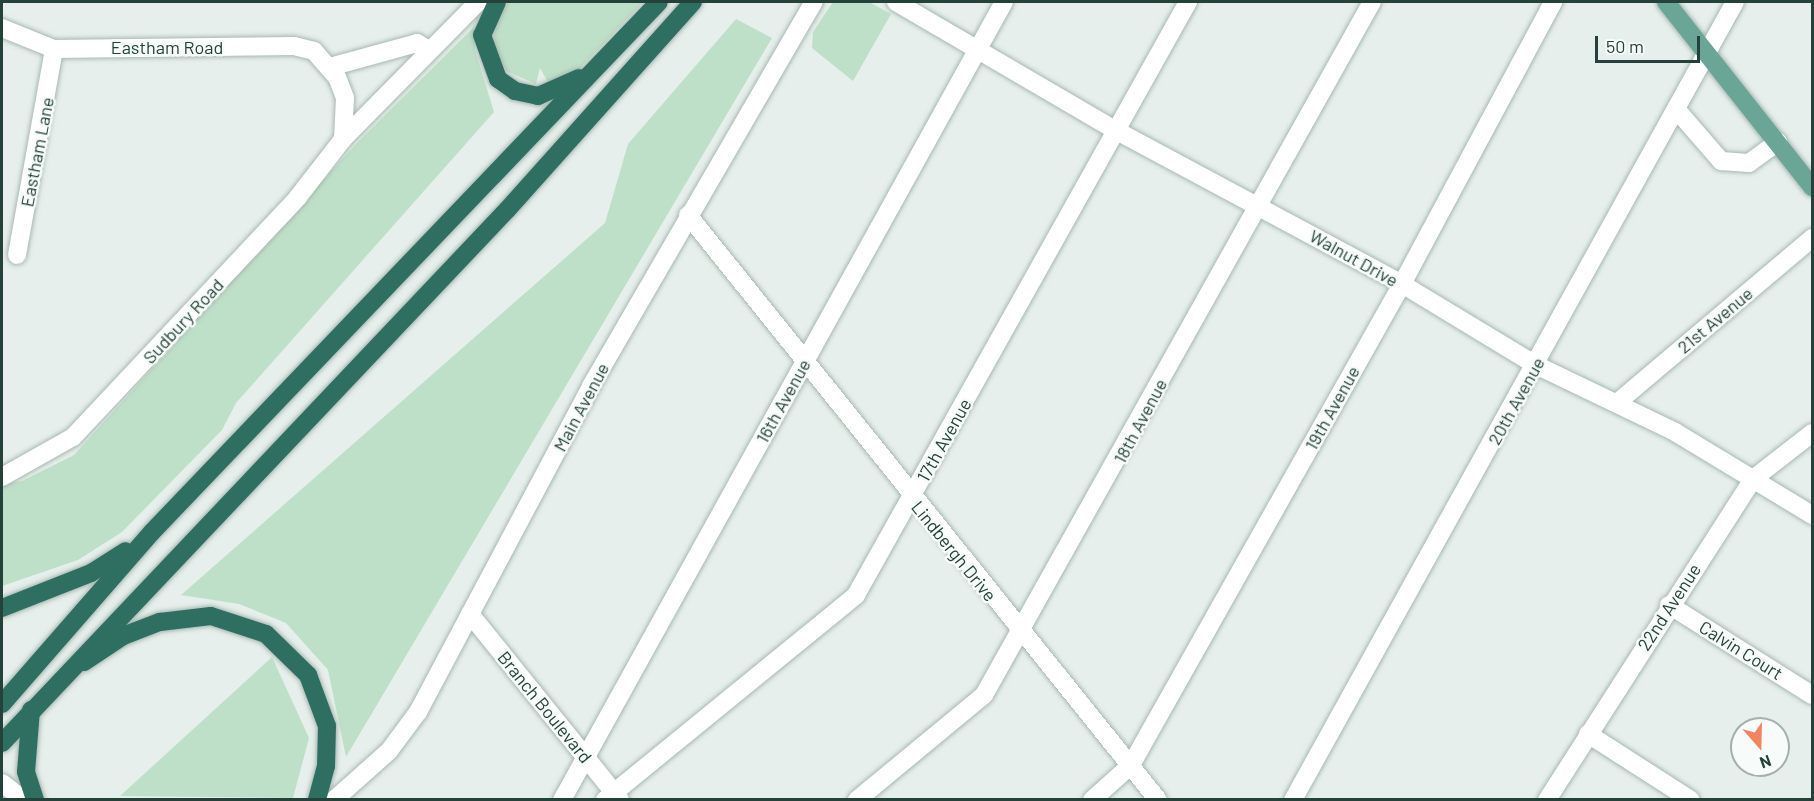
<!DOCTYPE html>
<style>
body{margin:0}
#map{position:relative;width:1814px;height:801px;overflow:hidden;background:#e6efeb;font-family:Barlow,sans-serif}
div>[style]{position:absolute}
.green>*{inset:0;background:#bfe0c8}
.roads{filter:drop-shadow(0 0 2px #a8b8b2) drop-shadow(0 0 2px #a8b8b2)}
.minor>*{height:18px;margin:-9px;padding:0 9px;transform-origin:9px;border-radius:9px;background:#fff}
.major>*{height:18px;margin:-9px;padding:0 9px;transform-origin:9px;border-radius:9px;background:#6aa596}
.highway>*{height:18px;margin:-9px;padding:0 9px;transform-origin:9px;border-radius:9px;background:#2f6f62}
span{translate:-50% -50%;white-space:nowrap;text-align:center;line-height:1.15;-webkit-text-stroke:5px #f7fbf9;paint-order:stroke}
.street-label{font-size:18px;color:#24423a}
.frame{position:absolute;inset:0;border:3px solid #24423a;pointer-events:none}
.north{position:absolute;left:1730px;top:717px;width:60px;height:60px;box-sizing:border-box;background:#f7fbf9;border:2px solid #a3b1ad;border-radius:50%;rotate:160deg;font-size:16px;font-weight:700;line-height:24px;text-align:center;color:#24423a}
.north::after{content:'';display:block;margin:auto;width:21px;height:27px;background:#f4845f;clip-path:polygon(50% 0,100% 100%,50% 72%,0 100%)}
.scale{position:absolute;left:1595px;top:36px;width:105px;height:27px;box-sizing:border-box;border:3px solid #24423a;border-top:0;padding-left:8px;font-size:18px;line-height:21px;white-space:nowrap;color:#24423a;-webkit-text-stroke:4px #f7fbf9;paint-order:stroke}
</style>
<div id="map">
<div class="green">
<i style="clip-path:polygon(508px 2px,643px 2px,580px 68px,549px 84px,540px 68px,536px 84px,506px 71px,494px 45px,495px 27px)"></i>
<i style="clip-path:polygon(833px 2px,869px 2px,891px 14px,853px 81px,812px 48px,813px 32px)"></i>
<i style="clip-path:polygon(736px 19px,772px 38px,346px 757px,328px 670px,286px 623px,239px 604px,181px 595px,605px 223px,628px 144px)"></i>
<i style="clip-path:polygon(474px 27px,475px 50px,494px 112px,236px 403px,222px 430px,122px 532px,78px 560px,2px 586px,2px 484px,22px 481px,74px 455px,356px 144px)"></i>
<i style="clip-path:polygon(272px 657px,309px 738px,293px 798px,120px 796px)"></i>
</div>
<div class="roads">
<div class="minor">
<i style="left:896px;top:2px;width:256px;rotate:30.3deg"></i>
<i style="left:1117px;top:131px;width:323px;rotate:28.2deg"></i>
<i style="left:1402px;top:284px;width:157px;rotate:31.2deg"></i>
<i style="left:1536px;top:365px;width:154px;rotate:25.7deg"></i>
<i style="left:1675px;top:432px;width:160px;rotate:31.2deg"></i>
<i style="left:2px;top:28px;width:56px;rotate:22deg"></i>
<i style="left:54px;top:49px;width:240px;rotate:-0.7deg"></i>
<i style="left:294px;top:46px;width:21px;rotate:14deg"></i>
<i style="left:314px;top:51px;width:35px;rotate:49deg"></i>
<i style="left:337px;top:77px;width:22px;rotate:69deg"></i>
<i style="left:345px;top:98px;width:41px;rotate:92.8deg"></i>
<i style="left:330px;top:67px;width:90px;rotate:-15.4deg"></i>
<i style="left:417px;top:43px;width:13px;rotate:32deg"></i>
<i style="left:1676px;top:109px;width:69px;rotate:49.1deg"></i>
<i style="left:1721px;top:161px;width:28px;rotate:4deg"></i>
<i style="left:1749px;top:163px;width:36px;rotate:-36deg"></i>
<i style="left:688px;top:215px;width:750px;rotate:51.22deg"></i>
<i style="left:17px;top:255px;width:209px;rotate:-79.8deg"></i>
<i style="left:1618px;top:402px;width:254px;rotate:-40.2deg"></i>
<i style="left:2px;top:477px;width:81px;rotate:-29.4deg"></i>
<i style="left:73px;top:437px;width:329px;rotate:-46.8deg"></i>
<i style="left:298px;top:197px;width:73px;rotate:-52.2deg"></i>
<i style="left:343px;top:139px;width:192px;rotate:-45.4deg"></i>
<i style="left:1669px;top:605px;width:169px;rotate:32.2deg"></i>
<i style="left:470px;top:614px;width:239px;rotate:51.1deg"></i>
<i style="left:1588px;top:734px;width:122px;rotate:32.7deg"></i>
<i style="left:2px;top:783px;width:28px;rotate:38deg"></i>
<i style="left:334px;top:800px;width:74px;rotate:-41.7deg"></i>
<i style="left:389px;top:751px;width:49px;rotate:-53.4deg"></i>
<i style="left:418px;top:712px;width:369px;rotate:-62deg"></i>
<i style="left:591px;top:386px;width:444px;rotate:-59.9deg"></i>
<i style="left:562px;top:800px;width:912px;rotate:-61.02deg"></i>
<i style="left:605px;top:800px;width:324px;rotate:-39.2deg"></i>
<i style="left:856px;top:595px;width:680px;rotate:-60.76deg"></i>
<i style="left:857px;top:800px;width:165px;rotate:-39.6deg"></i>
<i style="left:984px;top:695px;width:794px;rotate:-60.76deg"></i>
<i style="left:1092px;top:800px;width:52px;rotate:-41.9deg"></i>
<i style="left:1131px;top:765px;width:552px;rotate:-60.6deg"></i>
<i style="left:1402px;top:284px;width:320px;rotate:-61.8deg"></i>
<i style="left:1293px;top:800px;width:912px;rotate:-61.02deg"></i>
<i style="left:1547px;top:800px;width:381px;rotate:-57.3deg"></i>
<i style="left:1753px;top:479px;width:75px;rotate:-37.9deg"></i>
</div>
<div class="major">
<i style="left:1666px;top:2px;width:236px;rotate:51.7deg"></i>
</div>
<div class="highway">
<i style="left:497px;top:2px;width:36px;rotate:114deg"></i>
<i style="left:482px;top:35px;width:47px;rotate:70deg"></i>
<i style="left:498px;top:79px;width:21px;rotate:35deg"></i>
<i style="left:515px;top:91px;width:24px;rotate:12deg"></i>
<i style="left:538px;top:96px;width:45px;rotate:-23.7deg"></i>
<i style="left:2px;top:608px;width:96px;rotate:-21.5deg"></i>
<i style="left:91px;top:573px;width:41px;rotate:-32.2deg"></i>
<i style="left:84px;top:662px;width:47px;rotate:-33.7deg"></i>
<i style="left:123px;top:636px;width:40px;rotate:-21deg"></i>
<i style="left:160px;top:622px;width:51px;rotate:-6.7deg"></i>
<i style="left:211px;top:616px;width:58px;rotate:18.1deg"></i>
<i style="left:266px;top:634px;width:59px;rotate:44.3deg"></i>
<i style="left:308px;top:675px;width:54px;rotate:69.6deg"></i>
<i style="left:327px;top:726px;width:40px;rotate:91.4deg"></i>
<i style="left:326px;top:766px;width:35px;rotate:105deg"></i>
<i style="left:2px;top:704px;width:228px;rotate:-48.9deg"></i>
<i style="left:152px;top:532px;width:733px;rotate:-46.27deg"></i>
<i style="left:31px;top:710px;width:62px;rotate:94.6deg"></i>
<i style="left:26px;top:772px;width:29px;rotate:72deg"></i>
<i style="left:2px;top:743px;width:734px;rotate:-46.55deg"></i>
<i style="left:507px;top:210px;width:279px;rotate:-48.2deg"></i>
</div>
</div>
<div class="street-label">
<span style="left:167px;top:47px">Eastham Road</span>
<span style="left:37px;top:152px;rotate:-79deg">Eastham Lane</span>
<span style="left:1354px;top:258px;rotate:29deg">Walnut Drive</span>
<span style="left:1715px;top:320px;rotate:-40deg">21st Avenue</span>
<span style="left:183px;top:321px;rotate:-47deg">Sudbury Road</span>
<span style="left:783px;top:401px;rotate:-61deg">16th Avenue</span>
<span style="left:1516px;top:401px;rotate:-61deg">20th Avenue</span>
<span style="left:581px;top:407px;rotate:-62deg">Main Avenue</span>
<span style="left:1332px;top:408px;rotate:-61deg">19th Avenue</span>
<span style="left:1140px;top:421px;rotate:-62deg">18th Avenue</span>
<span style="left:944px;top:440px;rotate:-61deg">17th Avenue</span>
<span style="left:954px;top:551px;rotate:51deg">Lindbergh Drive</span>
<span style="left:1669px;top:607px;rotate:-57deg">22nd Avenue</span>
<span style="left:1741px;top:650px;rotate:32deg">Calvin Court</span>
<span style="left:545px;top:707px;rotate:51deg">Branch Boulevard</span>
</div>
<div class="frame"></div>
<div class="north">N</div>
<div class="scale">50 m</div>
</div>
